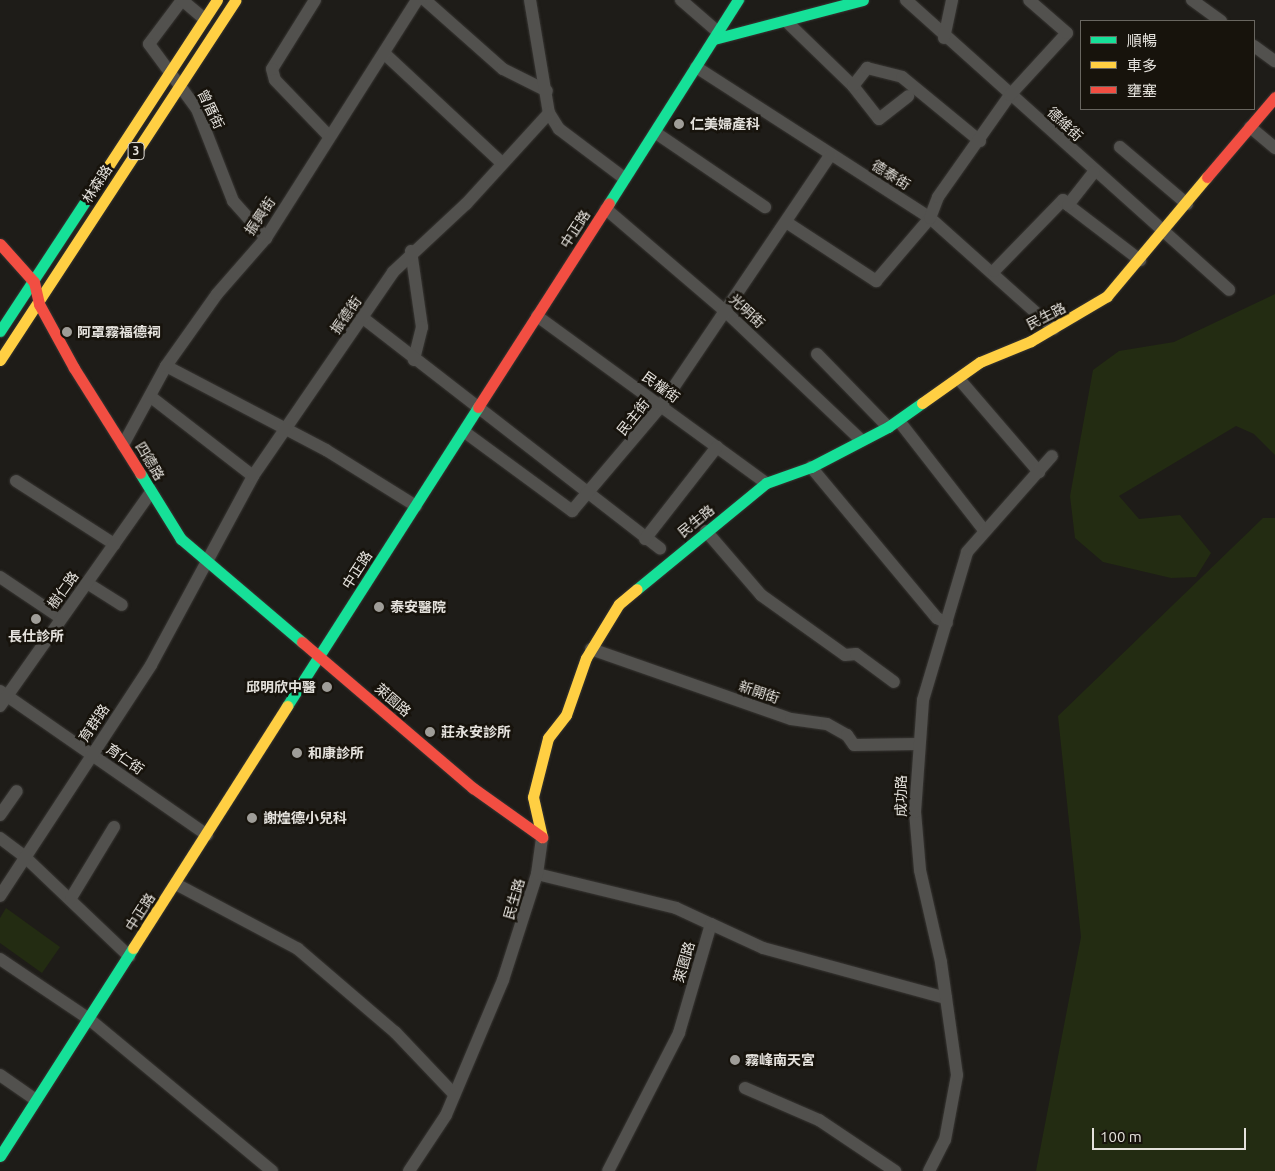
<!DOCTYPE html>
<meta charset="utf-8">
<style>
body{margin:0}
#map{position:relative;width:1275px;height:1171px;overflow:hidden;background:#1e1c18;font-family:Ubuntu,"Noto Sans TC",sans-serif}
div>[style]{position:absolute}
.green>*{inset:0;background:#232c12}
.roads{filter:drop-shadow(0 0 1px #383633) drop-shadow(0 0 1px #383633)}
.street>*{height:12px;margin:-6px;padding:0 6px;transform-origin:6px;border-radius:6px;background:#52514e}
.fast>*{height:11px;margin:-5.5px;padding:0 5.5px;transform-origin:5.5px;border-radius:5.5px;background:#16e098}
.slow>*{height:11px;margin:-5.5px;padding:0 5.5px;transform-origin:5.5px;border-radius:5.5px;background:#ffcf43}
.jam>*{height:11px;margin:-5.5px;padding:0 5.5px;transform-origin:5.5px;border-radius:5.5px;background:#f24e42}
.dots>*{width:14px;height:14px;translate:-50% -50%;box-sizing:border-box;border:2px solid #17130c;border-radius:50%}
span{translate:-50% -50%;white-space:nowrap;text-align:center;line-height:1.15;-webkit-text-stroke:5px #17130c;paint-order:stroke}
.shield-label span{padding:1px 4px;background:#17130c;border:1px solid;border-radius:4px;-webkit-text-stroke-width:0}
.shield-label{font-size:12px;color:#e5e2dd;font-weight:700}
.street-label{font-size:14px;color:#e5e2dd}
.poi-label{font-size:14px;color:#e5e2dd;font-weight:700}
.left{translate:0 -50%;text-align:left}
.right{translate:-100% -50%;text-align:right}
.legend{position:absolute;left:1080px;top:20px;width:175px;height:90px;box-sizing:border-box;background:#17130c;border:1px solid #696660;margin:0;padding:6px 9px;list-style:none;font-size:15px;color:#e5e2dd}
.legend li{display:flex;align-items:center;gap:10px;height:25px}
.legend b{width:25px;border:1px solid #696660}
.scale{position:absolute;left:1092px;top:1128px;width:154px;height:22px;box-sizing:border-box;border:2px solid #e5e2dd;border-top:0;padding-left:6px;font-size:15px;line-height:18px;white-space:nowrap;color:#e5e2dd;-webkit-text-stroke:4px #17130c;paint-order:stroke}
</style>
<div id="map">
<div class="green">
<i style="clip-path:polygon(1275px 294px,1275px 455px,1254px 434px,1236px 426px,1119px 496px,1139px 519px,1180px 515px,1211px 553px,1196px 577px,1171px 578px,1103px 562px,1075px 538px,1070px 496px,1093px 370px,1119px 351px,1174px 342px)"></i>
<i style="clip-path:polygon(1263px 518px,1275px 518px,1275px 1171px,1036px 1171px,1081px 937px,1058px 716px)"></i>
<i style="clip-path:polygon(6px 908px,60px 947px,42px 973px,0 943px,0 918px)"></i>
</div>
<div class="roads">
<div class="street">
<i style="left:182px;top:0;width:55px;rotate:126.9deg"></i>
<i style="left:149px;top:44px;width:81px;rotate:53.6deg"></i>
<i style="left:197px;top:109px;width:99px;rotate:68.6deg"></i>
<i style="left:233px;top:201px;width:50px;rotate:48.3deg"></i>
<i style="left:182px;top:0;width:30px;rotate:40deg"></i>
<i style="left:315px;top:0;width:81px;rotate:121.9deg"></i>
<i style="left:272px;top:69px;width:11px;rotate:75deg"></i>
<i style="left:275px;top:80px;width:76px;rotate:46.1deg"></i>
<i style="left:425px;top:0;width:104px;rotate:41.5deg"></i>
<i style="left:503px;top:69px;width:49px;rotate:26.6deg"></i>
<i style="left:530px;top:0;width:115px;rotate:80.5deg"></i>
<i style="left:549px;top:113px;width:19px;rotate:58deg"></i>
<i style="left:559px;top:129px;width:81px;rotate:37deg"></i>
<i style="left:681px;top:0;width:49px;rotate:40.9deg"></i>
<i style="left:906px;top:0;width:434px;rotate:41.9deg"></i>
<i style="left:1192px;top:0;width:36px;rotate:36deg"></i>
<i style="left:787px;top:22px;width:92px;rotate:44.1deg"></i>
<i style="left:853px;top:86px;width:42px;rotate:51.8deg"></i>
<i style="left:879px;top:119px;width:37px;rotate:-38deg"></i>
<i style="left:944px;top:38px;width:39px;rotate:-78deg"></i>
<i style="left:1254px;top:46px;width:26px;rotate:36deg"></i>
<i style="left:386px;top:55px;width:158px;rotate:43deg"></i>
<i style="left:696px;top:67px;width:278px;rotate:32.8deg"></i>
<i style="left:930px;top:218px;width:166px;rotate:41.8deg"></i>
<i style="left:853px;top:86px;width:23px;rotate:-52deg"></i>
<i style="left:867px;top:68px;width:36px;rotate:14deg"></i>
<i style="left:902px;top:77px;width:101px;rotate:39.4deg"></i>
<i style="left:1250px;top:127px;width:33px;rotate:40deg"></i>
<i style="left:656px;top:133px;width:132px;rotate:34.2deg"></i>
<i style="left:1120px;top:147px;width:88px;rotate:40.4deg"></i>
<i style="left:1068px;top:205px;width:91px;rotate:37.4deg"></i>
<i style="left:606px;top:209px;width:158px;rotate:40.6deg"></i>
<i style="left:726px;top:312px;width:187px;rotate:43.5deg"></i>
<i style="left:786px;top:222px;width:108px;rotate:33.2deg"></i>
<i style="left:876px;top:281px;width:83px;rotate:-49.4deg"></i>
<i style="left:930px;top:218px;width:22px;rotate:-69deg"></i>
<i style="left:938px;top:197px;width:125px;rotate:-54.8deg"></i>
<i style="left:1010px;top:95px;width:84px;rotate:-47.4deg"></i>
<i style="left:1067px;top:33px;width:50px;rotate:-139deg"></i>
<i style="left:411px;top:251px;width:77px;rotate:81.8deg"></i>
<i style="left:422px;top:327px;width:34px;rotate:104deg"></i>
<i style="left:994px;top:271px;width:99px;rotate:-45.8deg"></i>
<i style="left:1063px;top:200px;width:7px;rotate:45deg"></i>
<i style="left:1068px;top:205px;width:42px;rotate:-51.8deg"></i>
<i style="left:537px;top:316px;width:283px;rotate:36.1deg"></i>
<i style="left:363px;top:318px;width:376px;rotate:37.8deg"></i>
<i style="left:817px;top:354px;width:102px;rotate:45.8deg"></i>
<i style="left:166px;top:366px;width:181px;rotate:27.7deg"></i>
<i style="left:326px;top:450px;width:106px;rotate:31.9deg"></i>
<i style="left:959px;top:379px;width:123px;rotate:49.3deg"></i>
<i style="left:151px;top:397px;width:129px;rotate:37.8deg"></i>
<i style="left:899px;top:421px;width:137px;rotate:52.1deg"></i>
<i style="left:466px;top:433px;width:132px;rotate:36.3deg"></i>
<i style="left:572px;top:511px;width:138px;rotate:-49.7deg"></i>
<i style="left:661px;top:406px;width:303px;rotate:-56deg"></i>
<i style="left:123px;top:445px;width:90px;rotate:-61.4deg"></i>
<i style="left:166px;top:366px;width:88px;rotate:-54.7deg"></i>
<i style="left:217px;top:294px;width:74px;rotate:-48.8deg"></i>
<i style="left:266px;top:238px;width:282px;rotate:-57.6deg"></i>
<i style="left:811px;top:467px;width:197px;rotate:50.2deg"></i>
<i style="left:937px;top:618px;width:11px;rotate:27deg"></i>
<i style="left:16px;top:481px;width:117px;rotate:32.7deg"></i>
<i style="left:706px;top:531px;width:84px;rotate:49.3deg"></i>
<i style="left:761px;top:595px;width:103px;rotate:35.5deg"></i>
<i style="left:845px;top:655px;width:11px;rotate:-5deg"></i>
<i style="left:856px;top:654px;width:47px;rotate:36.4deg"></i>
<i style="left:645px;top:539px;width:117px;rotate:-52deg"></i>
<i style="left:0;top:577px;width:73px;rotate:33.9deg"></i>
<i style="left:87px;top:583px;width:41px;rotate:32.2deg"></i>
<i style="left:591px;top:649px;width:212px;rotate:19.3deg"></i>
<i style="left:791px;top:719px;width:36px;rotate:8deg"></i>
<i style="left:827px;top:724px;width:23px;rotate:29deg"></i>
<i style="left:847px;top:735px;width:12px;rotate:55deg"></i>
<i style="left:854px;top:745px;width:63px;rotate:-0.9deg"></i>
<i style="left:0;top:691px;width:252px;rotate:34.8deg"></i>
<i style="left:0;top:706px;width:262px;rotate:-54.8deg"></i>
<i style="left:0;top:815px;width:29px;rotate:-55deg"></i>
<i style="left:0;top:838px;width:31px;rotate:37deg"></i>
<i style="left:25px;top:857px;width:144px;rotate:43.6deg"></i>
<i style="left:537px;top:874px;width:143px;rotate:13.7deg"></i>
<i style="left:676px;top:908px;width:38px;rotate:25deg"></i>
<i style="left:711px;top:924px;width:114px;rotate:106.4deg"></i>
<i style="left:679px;top:1033px;width:155px;rotate:117.2deg"></i>
<i style="left:176px;top:884px;width:138px;rotate:28deg"></i>
<i style="left:298px;top:949px;width:128px;rotate:40.6deg"></i>
<i style="left:395px;top:1032px;width:86px;rotate:46.4deg"></i>
<i style="left:0;top:896px;width:276px;rotate:-56.8deg"></i>
<i style="left:151px;top:665px;width:215px;rotate:-61.6deg"></i>
<i style="left:253px;top:476px;width:247px;rotate:-55.5deg"></i>
<i style="left:393px;top:272px;width:100px;rotate:-43deg"></i>
<i style="left:466px;top:204px;width:123px;rotate:-47.6deg"></i>
<i style="left:71px;top:898px;width:83px;rotate:-58.8deg"></i>
<i style="left:711px;top:924px;width:57px;rotate:24.8deg"></i>
<i style="left:763px;top:948px;width:190px;rotate:15.3deg"></i>
<i style="left:0;top:959px;width:107px;rotate:34deg"></i>
<i style="left:89px;top:1019px;width:238px;rotate:39.7deg"></i>
<i style="left:0;top:1075px;width:44px;rotate:34.8deg"></i>
<i style="left:745px;top:1088px;width:81px;rotate:23.4deg"></i>
<i style="left:819px;top:1120px;width:92px;rotate:33.9deg"></i>
<i style="left:409px;top:1171px;width:67px;rotate:-56.5deg"></i>
<i style="left:446px;top:1115px;width:147px;rotate:-67.1deg"></i>
<i style="left:503px;top:980px;width:111px;rotate:-72.2deg"></i>
<i style="left:537px;top:874px;width:37px;rotate:-82deg"></i>
<i style="left:929px;top:1171px;width:35px;rotate:-63deg"></i>
<i style="left:945px;top:1140px;width:66px;rotate:-79.5deg"></i>
<i style="left:957px;top:1075px;width:114px;rotate:-98.1deg"></i>
<i style="left:941px;top:962px;width:94px;rotate:-102.9deg"></i>
<i style="left:920px;top:870px;width:58px;rotate:-94.9deg"></i>
<i style="left:915px;top:812px;width:112px;rotate:-85.9deg"></i>
<i style="left:923px;top:700px;width:154px;rotate:-73.4deg"></i>
<i style="left:967px;top:552px;width:128px;rotate:-48.5deg"></i>
</div>
<div class="fast">
<i style="left:714px;top:39px;width:154px;rotate:-14.7deg"></i>
<i style="left:609px;top:203px;width:241px;rotate:-57.6deg"></i>
<i style="left:0;top:331px;width:195px;rotate:-56.7deg"></i>
<i style="left:140px;top:473px;width:78px;rotate:58.2deg"></i>
<i style="left:181px;top:539px;width:159px;rotate:40.4deg"></i>
<i style="left:637px;top:589px;width:167px;rotate:-39.4deg"></i>
<i style="left:766px;top:483px;width:48px;rotate:-19.6deg"></i>
<i style="left:811px;top:467px;width:87px;rotate:-27.5deg"></i>
<i style="left:888px;top:427px;width:42px;rotate:-35.2deg"></i>
<i style="left:287px;top:706px;width:355px;rotate:-57.4deg"></i>
<i style="left:0;top:1156px;width:247px;rotate:-57.4deg"></i>
</div>
<div class="slow">
<i style="left:107px;top:168px;width:201px;rotate:-56.8deg"></i>
<i style="left:0;top:360px;width:430px;rotate:-56.8deg"></i>
<i style="left:922px;top:403px;width:71px;rotate:-35.3deg"></i>
<i style="left:980px;top:362px;width:55px;rotate:-22.4deg"></i>
<i style="left:1031px;top:341px;width:88px;rotate:-30.6deg"></i>
<i style="left:1107px;top:296px;width:155px;rotate:-50deg"></i>
<i style="left:542px;top:837px;width:41px;rotate:-102.7deg"></i>
<i style="left:533px;top:797px;width:61px;rotate:-75.7deg"></i>
<i style="left:548px;top:738px;width:29px;rotate:-52deg"></i>
<i style="left:566px;top:715px;width:60px;rotate:-70.7deg"></i>
<i style="left:586px;top:658px;width:63px;rotate:-58.6deg"></i>
<i style="left:619px;top:604px;width:23px;rotate:-40deg"></i>
<i style="left:133px;top:948px;width:287px;rotate:-57.5deg"></i>
</div>
<div class="jam">
<i style="left:1207px;top:177px;width:105px;rotate:-49.6deg"></i>
<i style="left:0;top:244px;width:51px;rotate:48.2deg"></i>
<i style="left:34px;top:282px;width:23px;rotate:77deg"></i>
<i style="left:39px;top:304px;width:73px;rotate:61.3deg"></i>
<i style="left:74px;top:368px;width:124px;rotate:57.8deg"></i>
<i style="left:478px;top:407px;width:242px;rotate:-57.3deg"></i>
<i style="left:302px;top:642px;width:225px;rotate:40.5deg"></i>
<i style="left:473px;top:788px;width:85px;rotate:35.4deg"></i>
</div>
</div>
<div class="dots">
<i style="left:679px;top:124px;background:#9f9d98"></i>
<i style="left:67px;top:332px;background:#9f9d98"></i>
<i style="left:379px;top:607px;background:#9f9d98"></i>
<i style="left:36px;top:619px;background:#9f9d98"></i>
<i style="left:327px;top:687px;background:#9f9d98"></i>
<i style="left:430px;top:732px;background:#9f9d98"></i>
<i style="left:297px;top:753px;background:#9f9d98"></i>
<i style="left:252px;top:818px;background:#9f9d98"></i>
<i style="left:735px;top:1060px;background:#9f9d98"></i>
</div>
<div class="shield-label">
<span style="left:136px;top:151px">3</span>
</div>
<div class="street-label">
<span style="left:211px;top:109px;rotate:64deg">曾厝街</span>
<span style="left:1065px;top:124px;rotate:43deg">德維街</span>
<span style="left:891px;top:175px;rotate:32deg">德泰街</span>
<span style="left:97px;top:184px;rotate:-57deg">林森路</span>
<span style="left:260px;top:216px;rotate:-56deg">振興街</span>
<span style="left:575px;top:229px;rotate:-57deg">中正路</span>
<span style="left:747px;top:311px;rotate:43deg">光明街</span>
<span style="left:346px;top:315px;rotate:-55deg">振德街</span>
<span style="left:1046px;top:316px;rotate:-27deg">民生路</span>
<span style="left:661px;top:387px;rotate:36deg">民權街</span>
<span style="left:633px;top:417px;rotate:-51deg">民主街</span>
<span style="left:150px;top:461px;rotate:59deg">四德路</span>
<span style="left:696px;top:521px;rotate:-39deg">民生路</span>
<span style="left:357px;top:570px;rotate:-57deg">中正路</span>
<span style="left:63px;top:590px;rotate:-54deg">樹仁路</span>
<span style="left:759px;top:692px;rotate:19deg">新開街</span>
<span style="left:393px;top:700px;rotate:41deg">萊園路</span>
<span style="left:94px;top:723px;rotate:-56deg">育群路</span>
<span style="left:125px;top:759px;rotate:35deg">育仁街</span>
<span style="left:901px;top:796px;rotate:-90deg">成功路</span>
<span style="left:514px;top:899px;rotate:-74deg">民生路</span>
<span style="left:140px;top:912px;rotate:-57deg">中正路</span>
<span style="left:684px;top:962px;rotate:-74deg">萊園路</span>
</div>
<div class="poi-label">
<span class="left" style="left:690px;top:124px">仁美婦產科</span>
<span class="left" style="left:77px;top:332px">阿罩霧福德祠</span>
<span class="left" style="left:390px;top:607px">泰安醫院</span>
<span style="left:36px;top:636px">長仕診所</span>
<span class="right" style="left:316px;top:687px">邱明欣中醫</span>
<span class="left" style="left:441px;top:732px">莊永安診所</span>
<span class="left" style="left:308px;top:753px">和康診所</span>
<span class="left" style="left:263px;top:818px">謝煌德小兒科</span>
<span class="left" style="left:745px;top:1060px">霧峰南天宮</span>
</div>
<ul class="legend">
<li><b style="height:6px;background:#16e098"></b>順暢</li>
<li><b style="height:6px;background:#ffcf43"></b>車多</li>
<li><b style="height:6px;background:#f24e42"></b>壅塞</li>
</ul>
<div class="scale">100 m</div>
</div>
